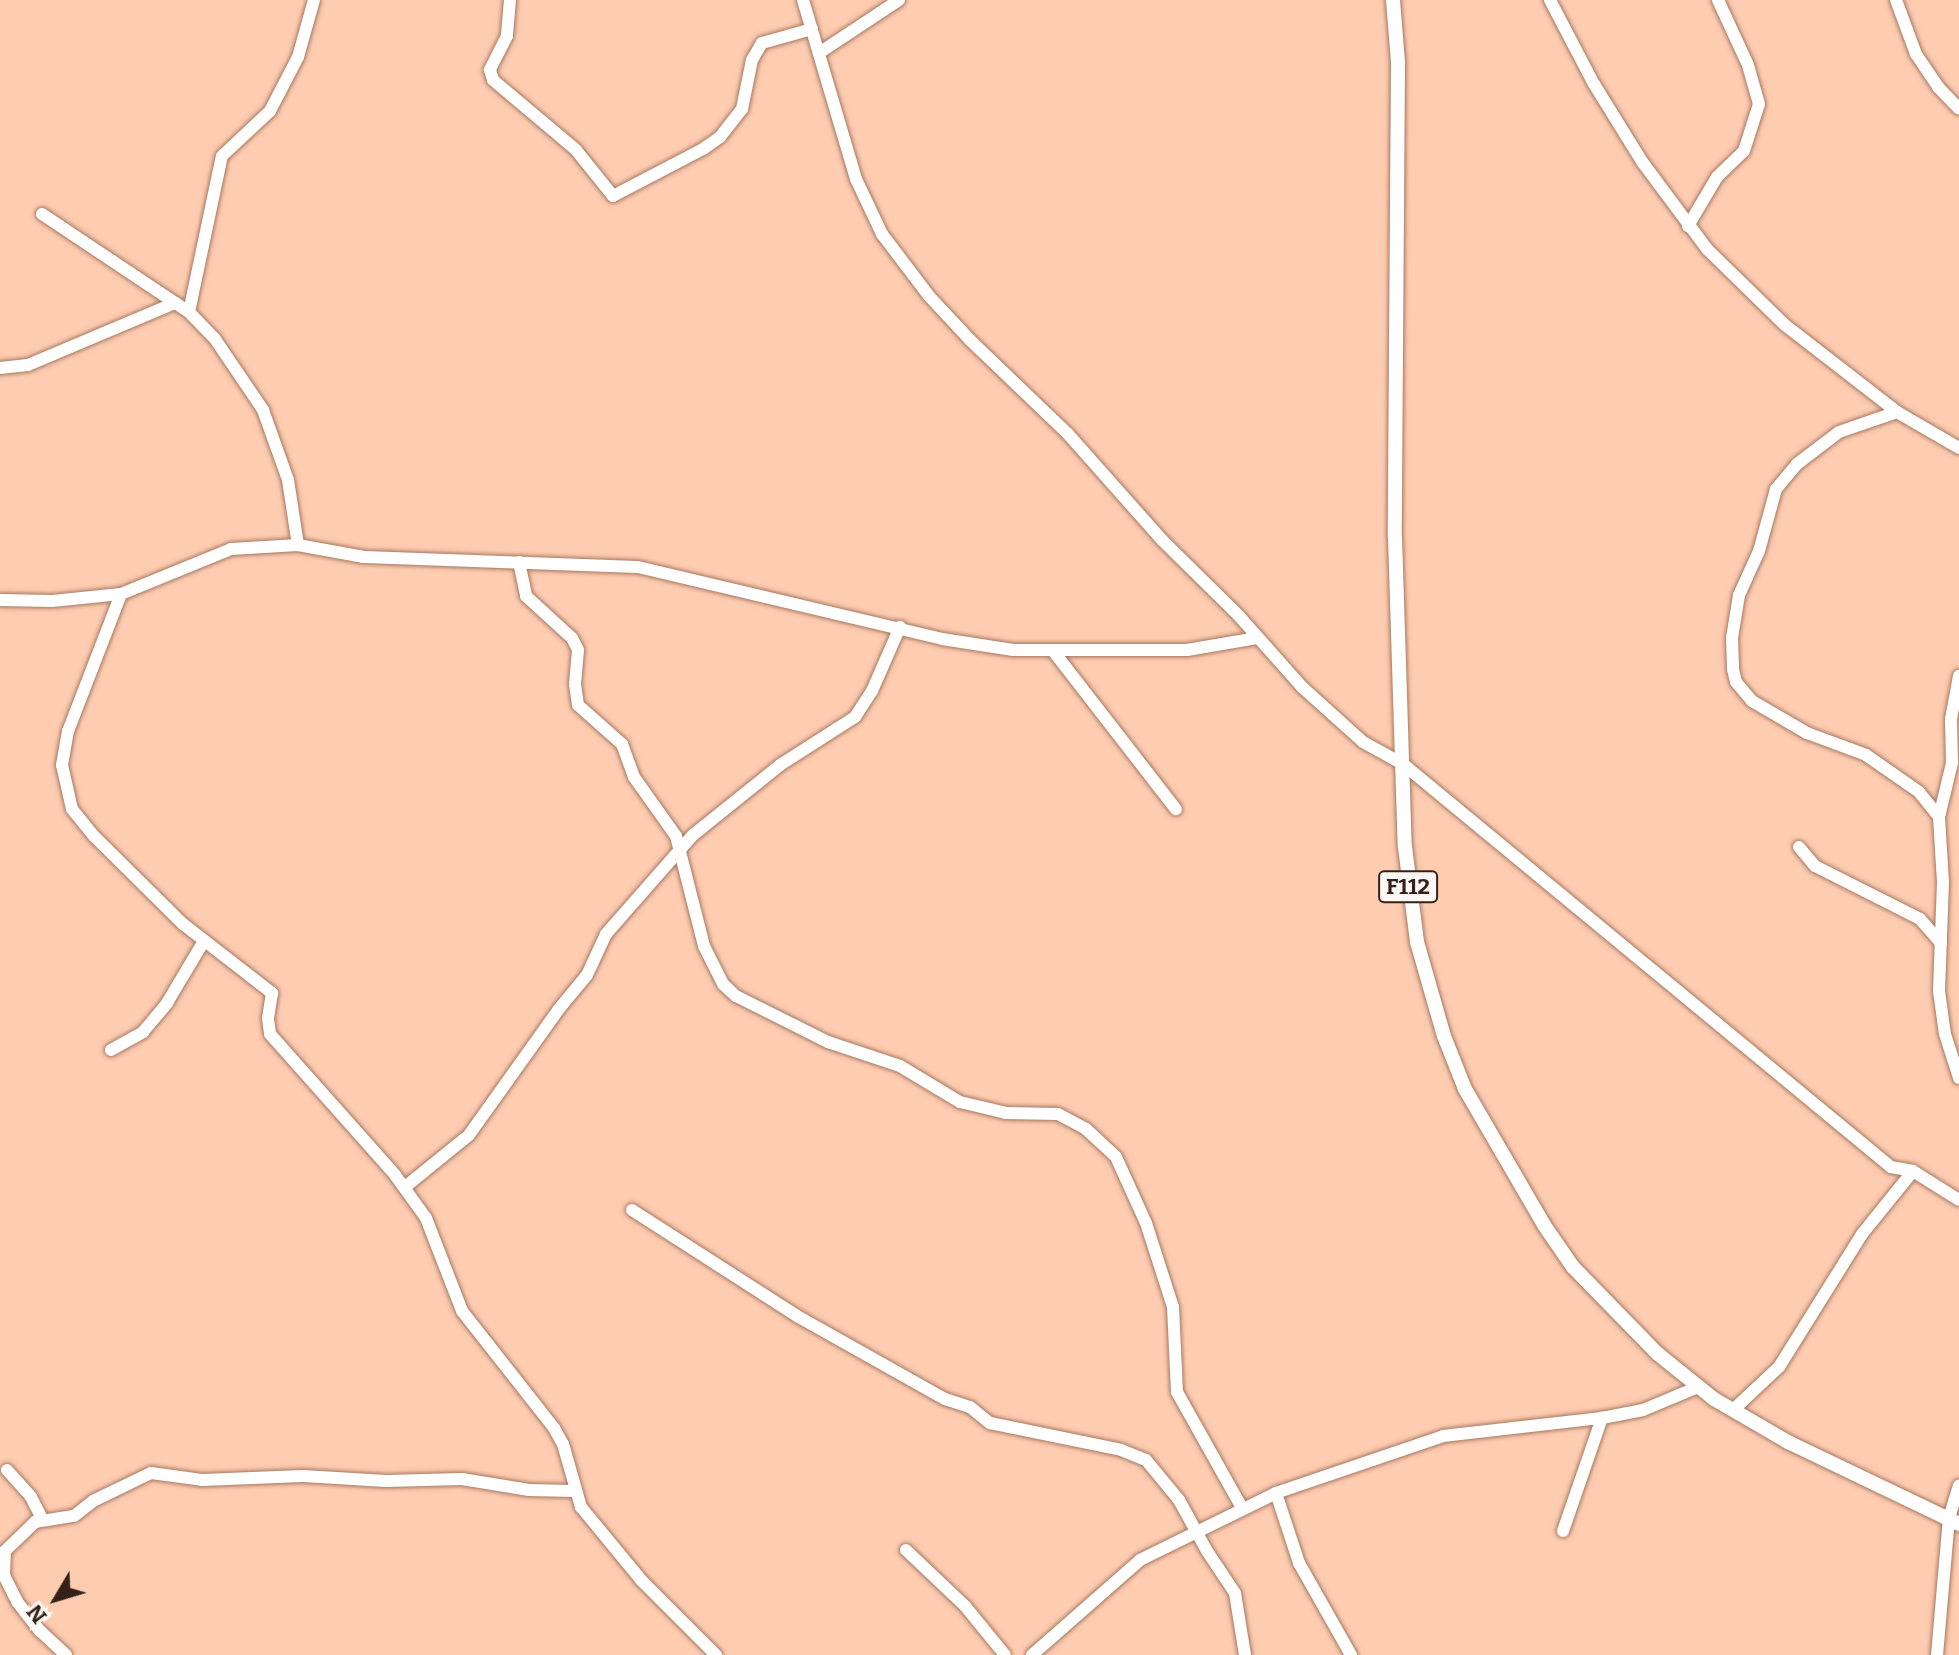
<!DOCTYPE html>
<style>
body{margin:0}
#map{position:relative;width:1959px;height:1655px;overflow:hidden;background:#feccb1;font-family:Bitter,serif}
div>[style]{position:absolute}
.roads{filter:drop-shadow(0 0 2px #a77961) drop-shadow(0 0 2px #a77961)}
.minor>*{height:12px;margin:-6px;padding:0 6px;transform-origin:6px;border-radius:6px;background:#fff}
.major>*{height:14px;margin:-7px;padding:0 7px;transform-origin:7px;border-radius:7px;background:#fff}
span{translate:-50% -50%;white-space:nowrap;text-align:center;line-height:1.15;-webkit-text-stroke:8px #fdf8f5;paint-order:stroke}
.shield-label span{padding:2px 6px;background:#fdf8f5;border:2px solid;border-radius:6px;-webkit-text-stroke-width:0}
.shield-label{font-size:22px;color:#342117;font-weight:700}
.north{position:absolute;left:16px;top:1559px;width:80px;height:80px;-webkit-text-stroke:6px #fdf8f5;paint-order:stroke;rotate:232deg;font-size:22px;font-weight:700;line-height:32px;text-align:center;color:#342117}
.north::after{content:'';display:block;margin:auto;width:28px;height:36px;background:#342117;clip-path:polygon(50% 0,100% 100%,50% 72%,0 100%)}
</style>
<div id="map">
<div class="roads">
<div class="minor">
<i style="left:510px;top:0;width:36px;rotate:95deg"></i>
<i style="left:507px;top:36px;width:38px;rotate:117deg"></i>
<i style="left:490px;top:70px;width:10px;rotate:73deg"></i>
<i style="left:493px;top:80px;width:109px;rotate:40.1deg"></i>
<i style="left:576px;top:150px;width:59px;rotate:51.2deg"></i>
<i style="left:613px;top:196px;width:102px;rotate:-27.6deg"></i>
<i style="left:703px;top:149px;width:21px;rotate:-35deg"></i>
<i style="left:720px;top:137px;width:36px;rotate:-52deg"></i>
<i style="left:742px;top:109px;width:50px;rotate:-78.5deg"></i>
<i style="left:752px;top:60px;width:20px;rotate:-60deg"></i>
<i style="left:762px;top:43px;width:52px;rotate:-15.6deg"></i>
<i style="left:803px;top:0;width:187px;rotate:73.5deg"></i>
<i style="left:856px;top:179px;width:61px;rotate:64.7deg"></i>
<i style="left:882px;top:234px;width:78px;rotate:52.8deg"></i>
<i style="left:929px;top:296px;width:60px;rotate:47deg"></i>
<i style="left:970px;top:340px;width:136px;rotate:43.8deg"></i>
<i style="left:1068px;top:434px;width:142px;rotate:48.4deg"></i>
<i style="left:1162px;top:540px;width:108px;rotate:44.6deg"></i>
<i style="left:1239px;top:616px;width:95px;rotate:48.4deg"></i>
<i style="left:1302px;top:687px;width:82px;rotate:42deg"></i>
<i style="left:1363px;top:742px;width:46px;rotate:28.8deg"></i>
<i style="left:1403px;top:764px;width:633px;rotate:39.55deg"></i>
<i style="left:1891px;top:1167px;width:22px;rotate:10deg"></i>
<i style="left:1913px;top:1171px;width:54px;rotate:32.2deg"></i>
<i style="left:1550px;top:0;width:95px;rotate:62.4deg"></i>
<i style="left:1594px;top:84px;width:93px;rotate:58.2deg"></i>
<i style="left:1643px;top:163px;width:107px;rotate:53.3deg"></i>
<i style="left:1707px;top:249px;width:109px;rotate:44.3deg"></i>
<i style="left:1785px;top:325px;width:142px;rotate:37.8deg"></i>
<i style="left:1897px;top:412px;width:72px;rotate:30.1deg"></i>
<i style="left:1896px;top:0;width:58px;rotate:69.7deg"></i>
<i style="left:1916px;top:54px;width:40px;rotate:56deg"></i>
<i style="left:1938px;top:87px;width:30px;rotate:46deg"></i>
<i style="left:819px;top:53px;width:96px;rotate:-33.5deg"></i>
<i style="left:42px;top:214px;width:177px;rotate:33.7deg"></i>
<i style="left:189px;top:312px;width:37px;rotate:46deg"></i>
<i style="left:215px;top:339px;width:86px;rotate:55.9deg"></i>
<i style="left:263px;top:410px;width:74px;rotate:70.3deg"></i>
<i style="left:288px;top:480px;width:66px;rotate:81.3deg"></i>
<i style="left:1688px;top:226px;width:57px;rotate:-59.4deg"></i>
<i style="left:1717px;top:177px;width:37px;rotate:-44deg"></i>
<i style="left:1744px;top:151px;width:49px;rotate:-72.3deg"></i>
<i style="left:1759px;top:104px;width:41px;rotate:-105.8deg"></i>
<i style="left:1748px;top:65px;width:72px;rotate:-114.8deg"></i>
<i style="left:189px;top:312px;width:159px;rotate:-78.1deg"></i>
<i style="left:222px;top:156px;width:66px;rotate:-43.2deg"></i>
<i style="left:270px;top:111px;width:61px;rotate:-62.6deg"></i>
<i style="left:298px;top:57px;width:59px;rotate:-74.3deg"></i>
<i style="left:0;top:368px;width:28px;rotate:-6deg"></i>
<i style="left:28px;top:365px;width:160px;rotate:-22.9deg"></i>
<i style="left:1897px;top:412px;width:61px;rotate:161deg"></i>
<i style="left:1839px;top:432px;width:53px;rotate:142.7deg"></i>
<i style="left:1797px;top:464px;width:33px;rotate:130deg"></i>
<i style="left:1776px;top:489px;width:64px;rotate:105.3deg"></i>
<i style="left:1759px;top:551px;width:48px;rotate:114.4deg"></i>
<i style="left:1739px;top:595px;width:44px;rotate:99.2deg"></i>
<i style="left:1732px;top:638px;width:31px;rotate:88deg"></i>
<i style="left:1733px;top:669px;width:13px;rotate:77deg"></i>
<i style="left:1736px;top:682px;width:25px;rotate:50deg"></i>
<i style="left:1752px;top:701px;width:64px;rotate:30.2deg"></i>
<i style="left:1807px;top:733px;width:63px;rotate:20.4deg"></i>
<i style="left:1866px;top:755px;width:65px;rotate:34.9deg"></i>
<i style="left:1919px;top:792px;width:32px;rotate:51deg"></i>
<i style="left:1939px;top:817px;width:65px;rotate:86.5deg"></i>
<i style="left:1943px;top:882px;width:109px;rotate:92.1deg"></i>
<i style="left:1939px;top:991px;width:43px;rotate:82.1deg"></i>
<i style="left:1945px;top:1034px;width:46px;rotate:72.3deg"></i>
<i style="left:519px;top:562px;width:35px;rotate:78deg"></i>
<i style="left:526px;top:596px;width:62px;rotate:42.4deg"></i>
<i style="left:572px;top:638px;width:13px;rotate:63deg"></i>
<i style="left:578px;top:650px;width:34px;rotate:95deg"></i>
<i style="left:575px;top:684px;width:21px;rotate:82deg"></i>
<i style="left:578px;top:705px;width:59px;rotate:41.6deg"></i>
<i style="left:622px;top:744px;width:35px;rotate:70deg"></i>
<i style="left:634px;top:777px;width:72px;rotate:54.6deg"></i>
<i style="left:676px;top:836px;width:114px;rotate:75.7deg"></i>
<i style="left:704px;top:946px;width:42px;rotate:63.4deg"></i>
<i style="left:723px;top:984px;width:18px;rotate:43deg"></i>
<i style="left:736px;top:996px;width:103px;rotate:26.6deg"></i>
<i style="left:828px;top:1042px;width:76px;rotate:18.4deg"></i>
<i style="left:900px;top:1066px;width:70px;rotate:31deg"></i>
<i style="left:960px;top:1102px;width:47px;rotate:13.4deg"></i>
<i style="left:1006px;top:1113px;width:52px;rotate:1.1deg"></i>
<i style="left:1058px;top:1114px;width:32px;rotate:28deg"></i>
<i style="left:1086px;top:1129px;width:41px;rotate:43deg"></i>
<i style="left:1116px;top:1157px;width:72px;rotate:65.6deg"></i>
<i style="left:1146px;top:1223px;width:88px;rotate:72.2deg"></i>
<i style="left:1173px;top:1307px;width:85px;rotate:87.3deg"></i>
<i style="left:1177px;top:1392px;width:133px;rotate:60.7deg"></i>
<i style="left:121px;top:594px;width:147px;rotate:111.1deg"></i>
<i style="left:68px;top:731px;width:35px;rotate:100deg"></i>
<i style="left:62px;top:765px;width:45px;rotate:77.2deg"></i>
<i style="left:72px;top:809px;width:36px;rotate:51deg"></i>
<i style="left:95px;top:837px;width:124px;rotate:44.7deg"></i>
<i style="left:183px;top:924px;width:113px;rotate:37.8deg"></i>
<i style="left:272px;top:993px;width:26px;rotate:99deg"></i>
<i style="left:268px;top:1019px;width:15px;rotate:82deg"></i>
<i style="left:270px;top:1034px;width:188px;rotate:48.4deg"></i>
<i style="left:395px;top:1175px;width:53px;rotate:54.2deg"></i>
<i style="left:426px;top:1218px;width:100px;rotate:68.8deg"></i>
<i style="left:462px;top:1311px;width:149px;rotate:51.8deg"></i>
<i style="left:554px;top:1428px;width:18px;rotate:61deg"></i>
<i style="left:563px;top:1444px;width:66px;rotate:74.1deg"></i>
<i style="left:581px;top:1507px;width:96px;rotate:50.5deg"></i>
<i style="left:642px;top:1581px;width:105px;rotate:45deg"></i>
<i style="left:0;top:600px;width:52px;rotate:1.1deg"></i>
<i style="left:52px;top:601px;width:69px;rotate:-5.8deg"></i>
<i style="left:121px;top:594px;width:119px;rotate:-22.2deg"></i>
<i style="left:231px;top:549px;width:67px;rotate:-3.4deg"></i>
<i style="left:298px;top:545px;width:67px;rotate:10.3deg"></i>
<i style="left:364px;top:557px;width:274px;rotate:2.1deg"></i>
<i style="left:638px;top:567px;width:312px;rotate:13.3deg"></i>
<i style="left:942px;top:639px;width:72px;rotate:8.8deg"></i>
<i style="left:1013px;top:650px;width:174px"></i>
<i style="left:1187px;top:650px;width:71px;rotate:-9.7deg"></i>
<i style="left:1054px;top:652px;width:199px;rotate:52.2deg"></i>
<i style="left:1939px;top:817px;width:56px;rotate:-76.5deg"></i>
<i style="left:1952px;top:763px;width:44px;rotate:-91.3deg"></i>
<i style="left:1951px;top:719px;width:44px;rotate:-79.5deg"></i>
<i style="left:1799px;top:847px;width:25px;rotate:50deg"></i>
<i style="left:1815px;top:866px;width:118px;rotate:26.8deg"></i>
<i style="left:1920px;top:919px;width:32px;rotate:49deg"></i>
<i style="left:111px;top:1050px;width:37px;rotate:-29deg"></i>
<i style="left:143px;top:1032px;width:38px;rotate:-50deg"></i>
<i style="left:167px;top:1003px;width:72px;rotate:-59.2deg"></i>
<i style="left:405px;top:1187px;width:82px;rotate:-39.1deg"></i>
<i style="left:469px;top:1135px;width:153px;rotate:-54.5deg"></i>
<i style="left:558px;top:1010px;width:45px;rotate:-50.4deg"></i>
<i style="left:587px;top:975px;width:45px;rotate:-65.1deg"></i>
<i style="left:606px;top:934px;width:132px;rotate:-48.7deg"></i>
<i style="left:693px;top:835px;width:112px;rotate:-38.8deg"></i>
<i style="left:780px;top:765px;width:89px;rotate:-32.6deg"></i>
<i style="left:855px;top:717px;width:31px;rotate:-57deg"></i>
<i style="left:872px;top:691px;width:70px;rotate:-66.4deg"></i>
<i style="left:632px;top:1210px;width:196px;rotate:32.7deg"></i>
<i style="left:797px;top:1316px;width:170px;rotate:29.3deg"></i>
<i style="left:945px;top:1399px;width:26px;rotate:18deg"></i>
<i style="left:970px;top:1407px;width:26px;rotate:39deg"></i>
<i style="left:990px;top:1423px;width:134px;rotate:11.6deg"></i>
<i style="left:1121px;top:1450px;width:27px;rotate:22deg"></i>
<i style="left:1146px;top:1460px;width:52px;rotate:50.5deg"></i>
<i style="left:1179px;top:1500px;width:58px;rotate:61.2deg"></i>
<i style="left:1207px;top:1551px;width:50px;rotate:56.3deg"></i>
<i style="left:1235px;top:1593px;width:63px;rotate:80.8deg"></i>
<i style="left:1733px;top:1410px;width:63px;rotate:-43.1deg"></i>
<i style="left:1779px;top:1367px;width:157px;rotate:-58deg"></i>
<i style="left:1862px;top:1234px;width:81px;rotate:-51deg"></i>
<i style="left:7px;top:1470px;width:36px;rotate:48deg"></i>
<i style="left:31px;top:1497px;width:25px;rotate:63deg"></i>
<i style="left:1276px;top:1493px;width:74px;rotate:71.8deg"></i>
<i style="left:1299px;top:1563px;width:106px;rotate:60.5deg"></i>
<i style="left:1563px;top:1531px;width:120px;rotate:-71deg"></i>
<i style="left:906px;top:1550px;width:81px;rotate:43.5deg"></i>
<i style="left:965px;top:1606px;width:63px;rotate:50.8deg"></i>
<i style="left:66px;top:1655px;width:35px;rotate:-137deg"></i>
<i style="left:40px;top:1631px;width:36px;rotate:-128deg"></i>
<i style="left:18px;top:1603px;width:30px;rotate:-117deg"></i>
<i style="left:4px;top:1576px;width:25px;rotate:-88deg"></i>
<i style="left:5px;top:1551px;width:42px;rotate:-44deg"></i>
<i style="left:35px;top:1522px;width:39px;rotate:-9deg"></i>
<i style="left:74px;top:1516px;width:24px;rotate:-38deg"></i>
<i style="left:93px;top:1501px;width:64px;rotate:-25.8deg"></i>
<i style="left:151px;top:1473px;width:51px;rotate:7.8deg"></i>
<i style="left:202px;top:1480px;width:101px;rotate:-2.3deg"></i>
<i style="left:303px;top:1476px;width:83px;rotate:3.4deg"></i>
<i style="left:386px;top:1481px;width:76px;rotate:-1.5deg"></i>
<i style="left:462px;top:1479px;width:68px;rotate:9.3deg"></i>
<i style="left:529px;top:1490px;width:45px;rotate:1.3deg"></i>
<i style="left:1032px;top:1655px;width:144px;rotate:-41.3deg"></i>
<i style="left:1140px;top:1560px;width:152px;rotate:-26.2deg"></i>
<i style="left:1276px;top:1493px;width:176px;rotate:-18.8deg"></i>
<i style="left:1443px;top:1436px;width:160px;rotate:-6.5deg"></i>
<i style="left:1602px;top:1418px;width:42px;rotate:-11deg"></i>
<i style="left:1643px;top:1410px;width:60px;rotate:-22.7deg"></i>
<i style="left:1937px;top:1655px;width:138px;rotate:-85deg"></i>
<i style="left:1949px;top:1518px;width:34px;rotate:-73deg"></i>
</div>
<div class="major">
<i style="left:1393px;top:0;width:62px;rotate:85.4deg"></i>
<i style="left:1398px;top:62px;width:475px;rotate:90.4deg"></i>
<i style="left:1395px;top:537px;width:310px;rotate:88.2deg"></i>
<i style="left:1405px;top:847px;width:96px;rotate:82.8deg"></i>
<i style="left:1417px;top:942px;width:98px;rotate:74deg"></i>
<i style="left:1444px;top:1036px;width:57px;rotate:68.4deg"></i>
<i style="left:1465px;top:1089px;width:157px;rotate:59.8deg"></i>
<i style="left:1544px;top:1225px;width:51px;rotate:55.4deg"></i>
<i style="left:1573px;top:1267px;width:122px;rotate:45.7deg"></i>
<i style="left:1658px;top:1354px;width:72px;rotate:38.8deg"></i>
<i style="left:1714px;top:1399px;width:86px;rotate:30.2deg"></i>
<i style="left:1788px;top:1442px;width:190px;rotate:25.6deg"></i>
</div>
</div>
<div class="shield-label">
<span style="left:1408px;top:887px">F112</span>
</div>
<div class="north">N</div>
</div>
